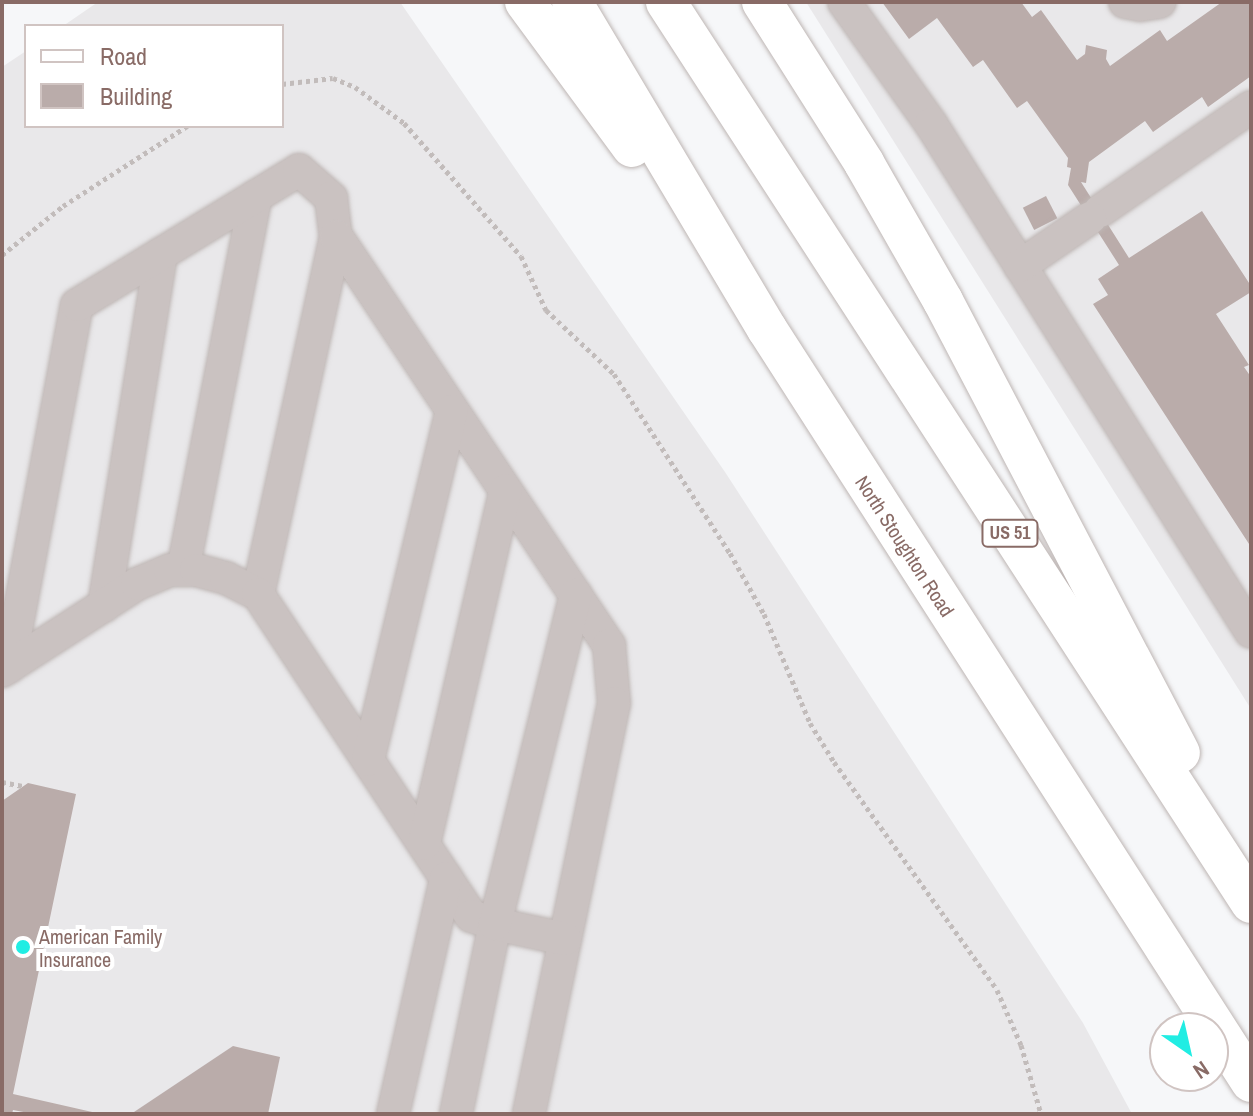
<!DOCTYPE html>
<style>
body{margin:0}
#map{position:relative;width:1253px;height:1116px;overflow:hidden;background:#f6f7f9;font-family:"Archivo Narrow",sans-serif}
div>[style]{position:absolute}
.built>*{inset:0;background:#e9e8ea}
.building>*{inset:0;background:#baacaa;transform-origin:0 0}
.path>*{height:5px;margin-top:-2.5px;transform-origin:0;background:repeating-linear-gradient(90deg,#c2bcbb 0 4px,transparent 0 8px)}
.roads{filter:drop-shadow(0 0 2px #beb6b4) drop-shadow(0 0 2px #beb6b4)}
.minor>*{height:32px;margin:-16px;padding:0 16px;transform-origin:16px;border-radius:16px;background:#cac2c1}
.major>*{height:40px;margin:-20px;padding:0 20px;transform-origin:20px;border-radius:20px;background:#fff}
.dots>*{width:22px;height:22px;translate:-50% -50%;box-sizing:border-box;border:4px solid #fff;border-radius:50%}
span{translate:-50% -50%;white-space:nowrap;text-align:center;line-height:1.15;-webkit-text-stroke:8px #fff;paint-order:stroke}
.shield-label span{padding:2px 6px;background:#fff;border:2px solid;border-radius:6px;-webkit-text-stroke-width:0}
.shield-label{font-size:18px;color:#896b66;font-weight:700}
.street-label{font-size:20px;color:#896b66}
.poi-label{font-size:20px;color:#896b66}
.left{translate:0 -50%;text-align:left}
.frame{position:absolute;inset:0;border:4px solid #896b66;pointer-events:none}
.legend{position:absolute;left:24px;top:24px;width:260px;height:104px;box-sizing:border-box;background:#fff;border:2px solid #d0c4c2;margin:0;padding:10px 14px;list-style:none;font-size:24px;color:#896b66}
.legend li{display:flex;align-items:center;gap:16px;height:40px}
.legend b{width:40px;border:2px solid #d0c4c2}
.north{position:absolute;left:1149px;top:1012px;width:80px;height:80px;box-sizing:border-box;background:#fff;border:2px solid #d0c4c2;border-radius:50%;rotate:146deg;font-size:22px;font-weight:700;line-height:32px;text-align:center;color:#896b66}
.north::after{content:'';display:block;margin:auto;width:28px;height:36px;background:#21ede3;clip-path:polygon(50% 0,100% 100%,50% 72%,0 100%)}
</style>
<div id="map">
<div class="built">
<i style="clip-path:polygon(98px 2px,400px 2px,725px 472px,1083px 1023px,1132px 1114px,2px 1114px,2px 67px,26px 51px,26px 126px,282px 126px,282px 26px,63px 26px)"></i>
<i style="clip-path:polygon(806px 2px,1251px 2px,1251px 709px)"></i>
</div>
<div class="building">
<i style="clip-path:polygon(882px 2px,1021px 2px,1032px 17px,1041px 10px,1077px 60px,1085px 54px,1086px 45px,1107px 50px,1106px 59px,1110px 66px,1160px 30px,1167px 41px,1222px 2px,1251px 2px,1251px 76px,1208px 107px,1202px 97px,1153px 132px,1145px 121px,1089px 162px,1086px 183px,1081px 182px,1129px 258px,1202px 211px,1251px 286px,1251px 292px,1216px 314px,1249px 365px,1244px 367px,1251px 377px,1251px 547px,1093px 304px,1108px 295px,1098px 279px,1119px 265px,1068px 185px,1071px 168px,1067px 167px,1068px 158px,1027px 101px,1017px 108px,983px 60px,973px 67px,937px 18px,909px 39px)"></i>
<i style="left:1046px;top:196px;width:25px;height:26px;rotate:63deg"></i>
<i style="clip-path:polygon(28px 783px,76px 794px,13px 1094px,101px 1114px,34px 1114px,13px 1110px,12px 1114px,2px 1114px,2px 801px)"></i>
<i style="clip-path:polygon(233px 1046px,280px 1057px,268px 1114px,131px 1114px)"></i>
</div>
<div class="path">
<i style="left:282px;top:84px;width:51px;rotate:-6.7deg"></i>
<i style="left:333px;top:78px;width:24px;rotate:22deg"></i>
<i style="left:355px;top:87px;width:61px;rotate:36.3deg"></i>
<i style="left:404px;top:123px;width:177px;rotate:48.7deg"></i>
<i style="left:521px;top:256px;width:60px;rotate:65.2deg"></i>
<i style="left:546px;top:310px;width:93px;rotate:43.3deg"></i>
<i style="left:614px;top:374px;width:213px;rotate:57.1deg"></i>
<i style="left:730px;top:553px;width:70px;rotate:60.9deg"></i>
<i style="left:764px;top:614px;width:118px;rotate:67.1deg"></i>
<i style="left:810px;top:723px;width:46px;rotate:58.4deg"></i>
<i style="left:834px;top:762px;width:280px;rotate:54.4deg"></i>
<i style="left:997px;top:990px;width:60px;rotate:66.4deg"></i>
<i style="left:1021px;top:1045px;width:72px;rotate:73.8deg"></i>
<i style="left:2px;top:255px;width:78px;rotate:-38.8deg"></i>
<i style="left:63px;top:206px;width:148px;rotate:-32.8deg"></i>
<i style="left:2px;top:782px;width:21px;rotate:11deg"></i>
</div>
<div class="roads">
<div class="minor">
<i style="left:844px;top:2px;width:150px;rotate:54.5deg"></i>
<i style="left:931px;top:124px;width:600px;rotate:57.79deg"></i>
<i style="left:1125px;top:2px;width:15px;rotate:11deg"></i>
<i style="left:1140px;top:5px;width:20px;rotate:-9deg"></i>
<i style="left:1100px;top:211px;width:183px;rotate:-34.6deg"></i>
<i style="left:1020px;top:266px;width:85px;rotate:-34.4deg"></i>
<i style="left:183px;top:570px;width:381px;rotate:-79deg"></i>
<i style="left:258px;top:594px;width:366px;rotate:-77.7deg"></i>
<i style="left:104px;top:606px;width:357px;rotate:-80.8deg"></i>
<i style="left:9px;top:667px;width:368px;rotate:-79.4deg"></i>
<i style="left:77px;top:305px;width:260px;rotate:-31.3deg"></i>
<i style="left:299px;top:170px;width:43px;rotate:41.2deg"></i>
<i style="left:331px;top:198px;width:38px;rotate:83deg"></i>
<i style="left:336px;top:236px;width:492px;rotate:56.3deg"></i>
<i style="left:609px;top:645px;width:58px;rotate:85.1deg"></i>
<i style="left:614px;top:703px;width:420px;rotate:101.7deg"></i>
<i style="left:2px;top:671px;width:161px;rotate:-32.8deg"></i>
<i style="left:137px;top:584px;width:36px;rotate:-23deg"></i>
<i style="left:170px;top:570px;width:26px"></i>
<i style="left:196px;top:570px;width:31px;rotate:15deg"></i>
<i style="left:226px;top:578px;width:36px;rotate:27deg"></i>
<i style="left:258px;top:594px;width:386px;rotate:56.5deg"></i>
<i style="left:471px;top:916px;width:25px;rotate:18deg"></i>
<i style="left:495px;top:924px;width:194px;rotate:101.6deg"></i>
<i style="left:368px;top:760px;width:359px;rotate:-76.5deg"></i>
<i style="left:424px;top:844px;width:363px;rotate:-77deg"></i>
<i style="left:565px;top:939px;width:72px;rotate:-167.9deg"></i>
<i style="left:495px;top:924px;width:339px;rotate:-76.2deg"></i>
<i style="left:393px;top:1114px;width:242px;rotate:-77.3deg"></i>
</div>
<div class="major">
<i style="left:525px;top:2px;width:180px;rotate:53.6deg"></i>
<i style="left:572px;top:2px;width:381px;rotate:59.2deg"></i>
<i style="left:767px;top:329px;width:895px;rotate:57.27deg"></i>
<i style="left:666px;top:2px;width:1074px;rotate:57.01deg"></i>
<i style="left:762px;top:2px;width:191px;rotate:57.6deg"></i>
<i style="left:864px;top:163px;width:159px;rotate:60.2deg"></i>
<i style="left:943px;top:301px;width:510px;rotate:62.33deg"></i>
</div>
</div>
<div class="dots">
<i style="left:23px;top:947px;background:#21ede3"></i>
</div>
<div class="shield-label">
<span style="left:1010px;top:533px">US 51</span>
</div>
<div class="street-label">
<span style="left:905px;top:546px;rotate:57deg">North Stoughton Road</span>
</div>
<div class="poi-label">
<span class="left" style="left:39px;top:948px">American Family<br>Insurance</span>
</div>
<div class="frame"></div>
<ul class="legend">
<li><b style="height:10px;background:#fff"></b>Road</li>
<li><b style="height:22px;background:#baacaa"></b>Building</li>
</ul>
<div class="north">N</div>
</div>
